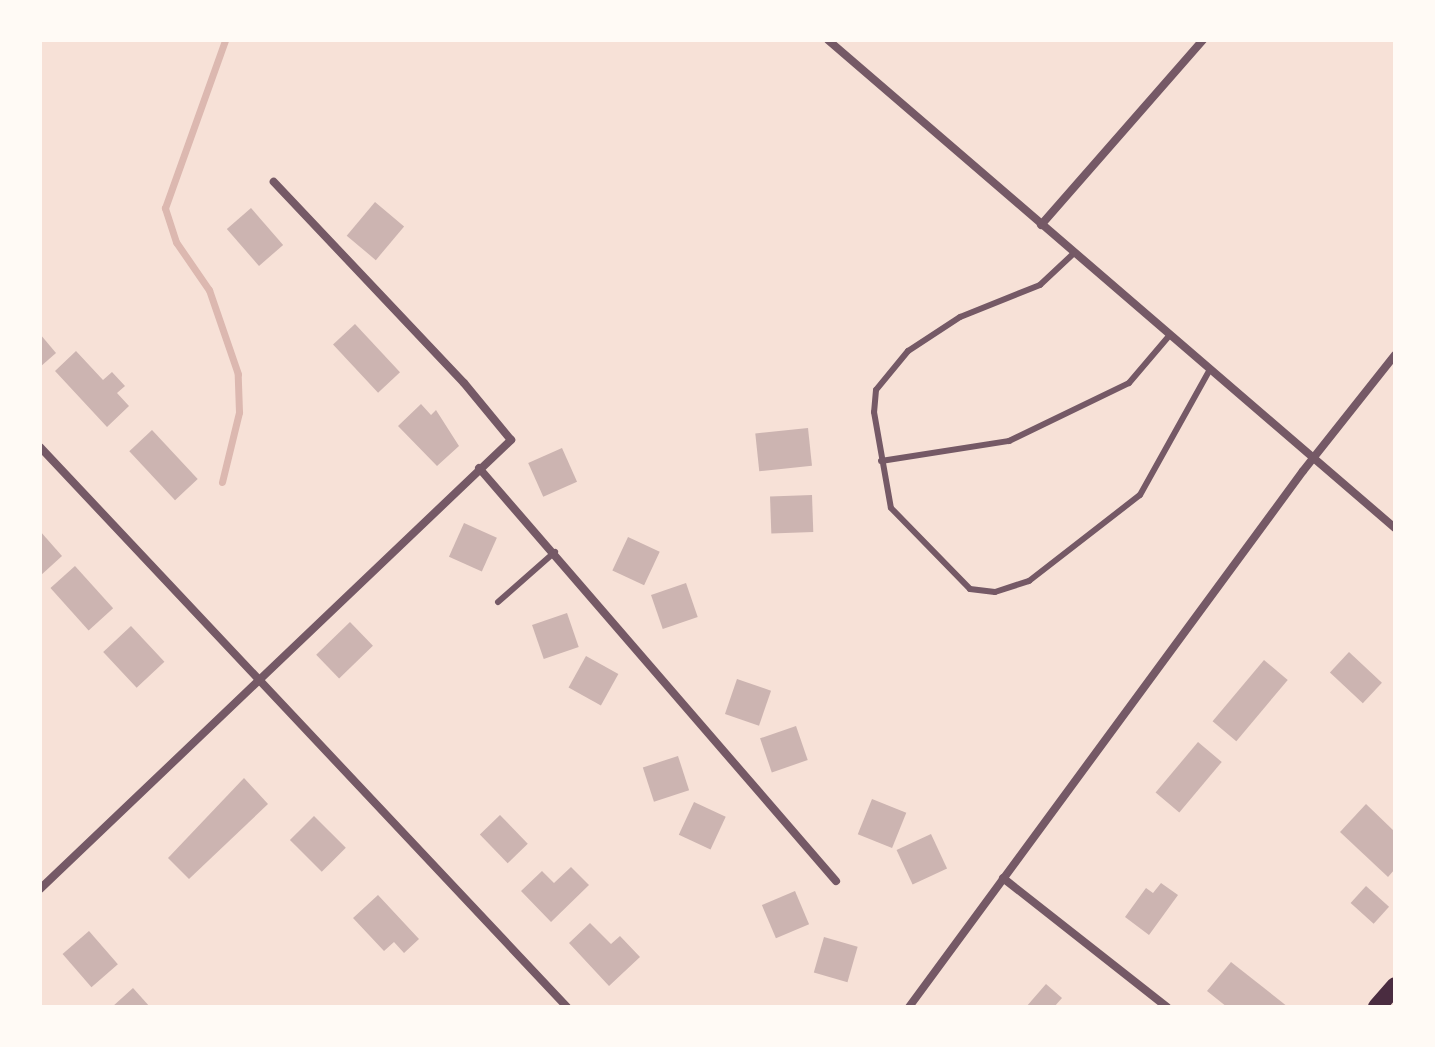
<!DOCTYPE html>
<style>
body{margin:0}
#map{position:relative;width:1435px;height:1047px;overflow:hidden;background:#f7e1d7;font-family:"Titillium Web",sans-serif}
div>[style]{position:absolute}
.stream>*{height:7px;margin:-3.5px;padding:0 3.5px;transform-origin:3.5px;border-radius:3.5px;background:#dcb8b0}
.building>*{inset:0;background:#ccb4b1;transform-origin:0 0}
.service>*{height:6px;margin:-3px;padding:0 3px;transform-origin:3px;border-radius:3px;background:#755966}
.minor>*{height:8px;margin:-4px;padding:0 4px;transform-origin:4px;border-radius:4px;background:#755966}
.primary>*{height:18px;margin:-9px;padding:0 9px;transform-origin:9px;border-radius:9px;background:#4a2c40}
span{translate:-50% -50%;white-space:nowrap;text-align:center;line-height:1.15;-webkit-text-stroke:7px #fffaf5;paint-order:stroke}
.frame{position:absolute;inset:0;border:42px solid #fffaf5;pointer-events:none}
</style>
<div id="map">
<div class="stream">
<i style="left:222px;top:482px;width:72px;rotate:-76.3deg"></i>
<i style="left:239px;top:412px;width:38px;rotate:-92deg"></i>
<i style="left:238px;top:374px;width:89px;rotate:-109deg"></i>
<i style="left:209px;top:290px;width:58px;rotate:-124.5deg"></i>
<i style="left:176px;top:242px;width:36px;rotate:-108deg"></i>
<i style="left:165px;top:208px;width:178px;rotate:-70.3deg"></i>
</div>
<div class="building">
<i style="left:375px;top:202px;width:38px;height:44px;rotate:40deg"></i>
<i style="left:251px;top:208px;width:49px;height:32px;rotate:49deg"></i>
<i style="left:355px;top:324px;width:66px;height:30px;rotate:47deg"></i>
<i style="clip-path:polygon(40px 334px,56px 353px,40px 367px)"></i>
<i style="clip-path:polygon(76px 351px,103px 380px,112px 372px,125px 386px,117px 393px,129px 406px,107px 427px,55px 371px)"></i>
<i style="clip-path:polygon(421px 404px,431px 415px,436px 410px,459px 446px,437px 466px,398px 426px)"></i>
<i style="left:808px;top:428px;width:38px;height:53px;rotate:84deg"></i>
<i style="left:152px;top:430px;width:67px;height:31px;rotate:47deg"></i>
<i style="left:562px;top:448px;width:37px;height:37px;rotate:66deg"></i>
<i style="left:812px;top:495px;width:37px;height:42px;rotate:88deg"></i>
<i style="left:464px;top:523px;width:36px;height:37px;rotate:24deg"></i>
<i style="clip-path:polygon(40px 531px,62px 556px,40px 576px)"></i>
<i style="left:628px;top:537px;width:35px;height:37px;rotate:25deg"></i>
<i style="left:75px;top:566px;width:57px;height:33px;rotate:48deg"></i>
<i style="left:686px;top:583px;width:36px;height:37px;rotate:71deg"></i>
<i style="left:567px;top:613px;width:36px;height:37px;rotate:71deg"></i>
<i style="left:350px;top:622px;width:33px;height:47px;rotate:46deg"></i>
<i style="left:131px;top:626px;width:49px;height:38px;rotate:47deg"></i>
<i style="left:1349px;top:652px;width:45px;height:28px;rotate:43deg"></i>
<i style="left:586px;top:656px;width:37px;height:36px;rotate:29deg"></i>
<i style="left:1264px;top:660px;width:31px;height:80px;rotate:40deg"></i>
<i style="left:737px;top:679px;width:36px;height:37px;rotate:19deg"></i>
<i style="left:796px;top:726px;width:36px;height:38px;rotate:71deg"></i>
<i style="left:1198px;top:742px;width:31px;height:66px;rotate:40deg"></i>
<i style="left:678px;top:756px;width:36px;height:37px;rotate:72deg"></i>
<i style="clip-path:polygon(244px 778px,268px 804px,189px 879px,168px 858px)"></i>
<i style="left:872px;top:799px;width:37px;height:38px;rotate:22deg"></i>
<i style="left:694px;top:802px;width:35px;height:36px;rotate:25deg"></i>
<i style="clip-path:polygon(1366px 804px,1395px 832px,1395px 869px,1388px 877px,1340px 832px)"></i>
<i style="left:500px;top:815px;width:40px;height:28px;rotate:46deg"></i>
<i style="left:314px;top:816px;width:45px;height:34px;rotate:45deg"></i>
<i style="left:931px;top:834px;width:38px;height:38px;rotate:65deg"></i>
<i style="clip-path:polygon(571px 867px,589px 885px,551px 922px,521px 891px,542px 871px,554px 883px)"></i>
<i style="clip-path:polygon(1161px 883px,1178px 895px,1149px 935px,1125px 917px,1146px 888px,1153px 893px)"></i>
<i style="left:1366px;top:886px;width:31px;height:23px;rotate:42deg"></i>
<i style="left:795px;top:891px;width:36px;height:36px;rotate:67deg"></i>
<i style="clip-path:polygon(378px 895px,419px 939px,404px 953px,394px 942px,384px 951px,353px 918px)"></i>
<i style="clip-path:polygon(590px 923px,611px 944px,620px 936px,640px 957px,609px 986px,569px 943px)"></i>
<i style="left:89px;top:931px;width:44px;height:35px;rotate:49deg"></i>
<i style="left:824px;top:937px;width:35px;height:37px;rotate:16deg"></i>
<i style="clip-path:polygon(1231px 962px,1288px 1007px,1227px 1007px,1207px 991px)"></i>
<i style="clip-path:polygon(1046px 984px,1062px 998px,1054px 1007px,1026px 1007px)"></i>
<i style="clip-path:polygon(133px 988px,150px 1007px,112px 1007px)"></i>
</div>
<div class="service">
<i style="left:1073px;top:254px;width:45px;rotate:136.8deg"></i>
<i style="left:1040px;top:285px;width:86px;rotate:158.2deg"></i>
<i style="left:960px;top:317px;width:62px;rotate:146.8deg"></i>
<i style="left:908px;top:351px;width:50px;rotate:129.4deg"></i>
<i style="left:876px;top:390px;width:22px;rotate:95deg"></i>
<i style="left:874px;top:412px;width:97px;rotate:80deg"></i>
<i style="left:891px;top:508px;width:113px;rotate:45.7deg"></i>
<i style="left:970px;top:589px;width:25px;rotate:7deg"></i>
<i style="left:995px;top:592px;width:36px;rotate:-18deg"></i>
<i style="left:1029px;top:581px;width:140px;rotate:-37.8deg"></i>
<i style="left:1140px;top:495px;width:142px;rotate:-60.9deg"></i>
<i style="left:881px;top:461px;width:130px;rotate:-8.9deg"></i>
<i style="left:1009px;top:441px;width:133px;rotate:-25.8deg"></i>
<i style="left:1129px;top:383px;width:62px;rotate:-49.6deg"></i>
<i style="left:498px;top:602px;width:76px;rotate:-41.3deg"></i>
</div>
<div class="minor">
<i style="left:828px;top:40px;width:748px;rotate:40.72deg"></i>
<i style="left:1041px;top:225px;width:246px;rotate:-48.8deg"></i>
<i style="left:40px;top:447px;width:769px;rotate:46.74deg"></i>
<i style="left:479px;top:468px;width:546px;rotate:49.16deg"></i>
<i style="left:1003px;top:878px;width:209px;rotate:38.2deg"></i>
<i style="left:40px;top:889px;width:651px;rotate:-43.63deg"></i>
<i style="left:511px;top:440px;width:74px;rotate:-129.5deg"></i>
<i style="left:464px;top:383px;width:277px;rotate:-133.4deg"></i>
<i style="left:909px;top:1007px;width:665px;rotate:-53.68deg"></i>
<i style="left:1303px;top:471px;width:148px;rotate:-51.6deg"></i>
</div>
<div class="primary">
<i style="left:1377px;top:1007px;width:28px;rotate:-49deg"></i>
</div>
<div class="frame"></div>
</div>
